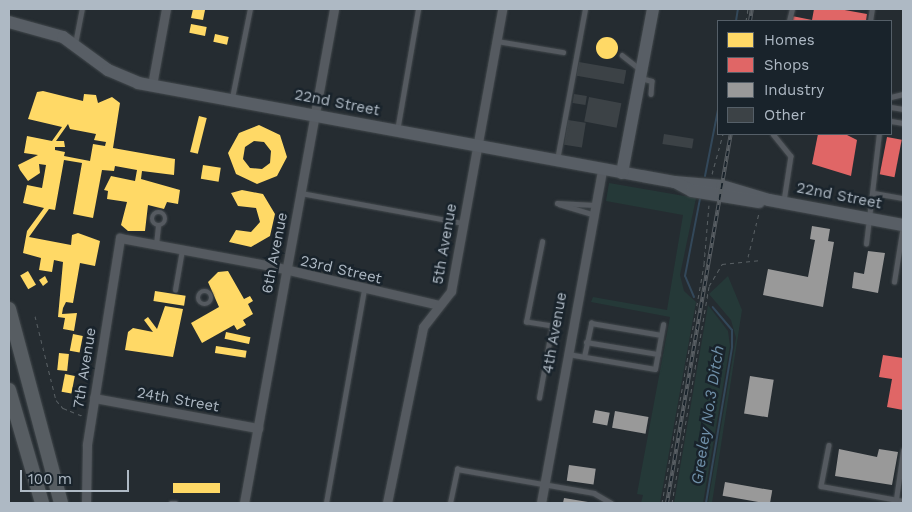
<!DOCTYPE html>
<style>
body{margin:0}
#map{position:relative;width:912px;height:512px;overflow:hidden;background:#252c31;font-family:"Work Sans",sans-serif}
div>[style]{position:absolute}
.green>*{inset:0;background:#253938}
.homes>*{inset:0;background:#ffd966;transform-origin:0 0}
.round{border-radius:50%}
.shops>*{inset:0;background:#e06666;transform-origin:0 0}
.industry>*{inset:0;background:#999;transform-origin:0 0}
.stream>*{height:2px;margin:-1px;padding:0 1px;transform-origin:1px;border-radius:1px;background:#33485a}
.building>*{inset:0;background:#3c4246;transform-origin:0 0}
.path>*{height:1px;margin-top:-0.5px;transform-origin:0;background:repeating-linear-gradient(90deg,#585f63 0 4px,transparent 0 8px)}
.roads{filter:drop-shadow(0 0 1px #42484c) drop-shadow(0 0 1px #42484c)}
.lane>*{height:4.5px;margin:-2.25px;padding:0 2.25px;transform-origin:2.25px;border-radius:2.25px;background:#555a60}
.lane>.ring{margin:-2.25px;padding:0;box-sizing:content-box;background:none;border:4.5px solid #555a60;border-radius:50%}
.street>*{height:9px;margin:-4.5px;padding:0 4.5px;transform-origin:4.5px;border-radius:4.5px;background:#555a60}
.secondary>*{height:12px;margin:-6px;padding:0 6px;transform-origin:6px;border-radius:6px;background:#585e65}
.primary>*{height:14px;margin:-7px;padding:0 7px;transform-origin:7px;border-radius:7px;background:#575d62}
.rail>*{height:4px;margin-top:-2px;transform-origin:0;background:repeating-linear-gradient(90deg,#19232b 0 5.5px,#585e63 0 11px);box-sizing:border-box;border-block:1px solid #585e63}
span{translate:-50% -50%;white-space:nowrap;text-align:center;line-height:1.15;-webkit-text-stroke:5px #19232b;paint-order:stroke}
.street-label{font-size:15px;color:#aeb9c4}
.water-label{font-size:16px;color:#6f8fa8;font-style:italic}
.frame{position:absolute;inset:0;border:10px solid #aeb9c4;pointer-events:none}
.legend{position:absolute;left:717px;top:20px;width:175px;height:115px;box-sizing:border-box;background:#19232b;border:1px solid #555f68;margin:0;padding:6px 9px;list-style:none;font-size:15px;color:#aeb9c4}
.legend li{display:flex;align-items:center;gap:10px;height:25px}
.legend b{width:25px;border:1px solid #555f68}
.scale{position:absolute;left:20px;top:470px;width:109px;height:22px;box-sizing:border-box;border:2px solid #aeb9c4;border-top:0;padding-left:6px;font-size:15px;line-height:18px;white-space:nowrap;color:#aeb9c4;-webkit-text-stroke:4px #19232b;paint-order:stroke}
</style>
<div id="map">
<div class="green">
<i style="clip-path:polygon(609px 183px,696px 198px,680px 275px,684px 291px,696px 302px,660px 503px,641px 503px,643px 495px,637px 494px,670px 317px,591px 302px,593px 297px,667px 310px,683px 215px,606px 201px)"></i>
<i style="clip-path:polygon(728px 276px,742px 310px,712px 503px,708px 503px,736px 338px,731px 320px,709px 294px)"></i>
<i style="clip-path:polygon(708px 305px,728px 331px,730px 346px,703px 503px,674px 503px)"></i>
</div>
<div class="homes">
<i style="clip-path:polygon(193px 9px,205px 10px,203px 20px,191px 18px)"></i>
<i style="left:191px;top:24px;width:16px;height:9px;rotate:11deg"></i>
<i style="left:215px;top:34px;width:14px;height:8px;rotate:12deg"></i>
<i class="round" style="left:596px;top:37px;width:22px;height:22px"></i>
<i style="clip-path:polygon(evenodd,43px 91px,83px 101px,84px 94px,96px 95px,98px 103px,112px 97px,120px 103px,113px 148px,175px 159px,174px 175px,142px 171px,141px 179px,180px 190px,178px 204px,167px 202px,164px 209px,148px 205px,145px 231px,128px 231px,121px 225px,127px 202px,107px 199px,108px 191px,104px 190px,111px 176px,135px 181px,137px 170px,115px 166px,114px 171px,102px 170px,93px 218px,73px 214px,82px 163px,64px 160px,55px 210px,49px 209px,29px 237px,71px 245px,72px 235px,78px 233px,100px 241px,95px 266px,80px 263px,73px 303px,66px 302px,63px 308px,62px 314px,77px 313px,74px 331px,63px 329px,65px 318px,58px 317px,63px 262px,54px 260px,52px 272px,39px 270px,41px 258px,23px 253px,27px 231px,44px 208px,23px 203px,27px 185px,42px 188px,46px 165px,39px 164px,40px 173px,28px 181px,20px 170px,18px 165px,38px 155px,24px 153px,27px 136px,52px 141px,62px 127px,28px 119px,37px 92px,43px 91px,68px 124px,70px 129px,96px 134px,94px 140px,106px 142px,105px 146px,93px 144px,90px 161px,64px 156px,65px 152px,55px 150px,55px 147px,65px 147px,64px 141px,56px 141px,68px 124px)"></i>
<i style="left:199px;top:116px;width:8px;height:37px;rotate:14deg"></i>
<i style="clip-path:polygon(evenodd,259px 125px,280px 135px,287px 157px,277px 176px,257px 184px,236px 174px,228px 153px,239px 133px,259px 125px,254px 141px,264px 142px,271px 151px,270px 163px,262px 169px,250px 168px,243px 159px,245px 147px,254px 141px)"></i>
<i style="left:203px;top:165px;width:18px;height:14px;rotate:9deg"></i>
<i style="clip-path:polygon(242px 190px,263px 194px,275px 214px,270px 236px,251px 247px,229px 242px,236px 230px,251px 232px,260px 222px,256px 208px,238px 206px,231px 193px)"></i>
<i style="left:28px;top:271px;width:16px;height:9px;rotate:60deg"></i>
<i style="clip-path:polygon(228px 271px,244px 299px,250px 296px,253px 301px,248px 304px,253px 314px,243px 320px,246px 325px,237px 330px,234px 325px,202px 343px,191px 323px,219px 307px,208px 282px,218px 272px)"></i>
<i style="clip-path:polygon(45px 276px,48px 282px,43px 286px,39px 280px)"></i>
<i style="left:155px;top:291px;width:31px;height:10px;rotate:9deg"></i>
<i style="clip-path:polygon(165px 306px,183px 309px,173px 357px,125px 350px,128px 332px,133px 328px,153px 332px,144px 320px,148px 317px,157px 329px)"></i>
<i style="left:226px;top:332px;width:25px;height:7px;rotate:12deg"></i>
<i style="left:73px;top:334px;width:10px;height:17px;rotate:11deg"></i>
<i style="left:216px;top:346px;width:31px;height:7px;rotate:9deg"></i>
<i style="left:59px;top:353px;width:10px;height:17px;rotate:6deg"></i>
<i style="left:65px;top:374px;width:10px;height:18px;rotate:11deg"></i>
<i style="left:173px;top:483px;width:47px;height:10px"></i>
</div>
<div class="shops">
<i style="clip-path:polygon(814px 9px,839px 9px,867px 14px,866px 21px,791px 21px,792px 16px,812px 20px)"></i>
<i style="clip-path:polygon(818px 134px,845px 134px,857px 140px,851px 176px,812px 164px)"></i>
<i style="left:887px;top:137px;width:15px;height:38px;rotate:11deg"></i>
<i style="clip-path:polygon(883px 355px,903px 358px,903px 410px,887px 407px,892px 379px,879px 377px)"></i>
</div>
<div class="industry">
<i style="clip-path:polygon(812px 226px,830px 229px,828px 241px,834px 242px,823px 307px,763px 295px,768px 269px,808px 277px,815px 240px,810px 239px)"></i>
<i style="clip-path:polygon(868px 251px,885px 253px,878px 293px,852px 288px,854px 272px,864px 274px)"></i>
<i style="left:750px;top:376px;width:24px;height:38px;rotate:9deg"></i>
<i style="left:595px;top:410px;width:15px;height:13px;rotate:11deg"></i>
<i style="left:615px;top:411px;width:34px;height:17px;rotate:10deg"></i>
<i style="clip-path:polygon(839px 449px,877px 457px,879px 449px,898px 452px,892px 485px,835px 476px)"></i>
<i style="left:569px;top:465px;width:27px;height:16px;rotate:8deg"></i>
<i style="left:725px;top:482px;width:48px;height:14px;rotate:10deg"></i>
<i style="clip-path:polygon(564px 498px,588px 502px,588px 503px,563px 503px)"></i>
</div>
<div class="stream">
<i style="left:736px;top:21px;width:12px;rotate:-81deg"></i>
<i style="left:705px;top:176px;width:67px;rotate:-78.9deg"></i>
<i style="left:694px;top:297px;width:23px;rotate:-113deg"></i>
<i style="left:685px;top:276px;width:78px;rotate:-79deg"></i>
<i style="left:706px;top:503px;width:158px;rotate:-80.5deg"></i>
<i style="left:732px;top:347px;width:17px;rotate:-90deg"></i>
<i style="left:732px;top:330px;width:30px;rotate:-130deg"></i>
</div>
<div class="building">
<i style="left:579px;top:62px;width:48px;height:14px;rotate:10deg"></i>
<i style="left:574px;top:94px;width:13px;height:9px;rotate:9deg"></i>
<i style="left:589px;top:97px;width:33px;height:25px;rotate:11deg"></i>
<i style="left:568px;top:120px;width:18px;height:25px;rotate:9deg"></i>
<i style="left:664px;top:134px;width:30px;height:10px;rotate:9deg"></i>
</div>
<div class="path">
<i style="left:746px;top:21px;width:12px;rotate:-81deg"></i>
<i style="left:712px;top:174px;width:41px;rotate:-74.6deg"></i>
<i style="left:748px;top:257px;width:45px;rotate:-76deg"></i>
<i style="left:35px;top:316px;width:87px;rotate:76deg"></i>
<i style="left:56px;top:400px;width:11px;rotate:49deg"></i>
<i style="left:63px;top:408px;width:22px;rotate:22deg"></i>
<i style="left:662px;top:503px;width:243px;rotate:-80deg"></i>
<i style="left:704px;top:264px;width:59px;rotate:-85.2deg"></i>
<i style="left:672px;top:503px;width:220px;rotate:-80.3deg"></i>
<i style="left:709px;top:286px;width:26px;rotate:-59deg"></i>
<i style="left:722px;top:264px;width:37px;rotate:-6deg"></i>
</div>
<div class="roads">
<div class="lane">
<i style="left:789px;top:21px;width:12px;rotate:-76deg"></i>
<i style="left:870px;top:21px;width:12px;rotate:-81deg"></i>
<i style="left:497px;top:41px;width:67px;rotate:9.5deg"></i>
<i style="left:75px;top:44px;width:36px;rotate:-79deg"></i>
<i style="left:622px;top:55px;width:23px;rotate:38deg"></i>
<i style="left:641px;top:78px;width:11px;rotate:15deg"></i>
<i style="left:652px;top:81px;width:13px;rotate:94deg"></i>
<i style="left:891px;top:97px;width:12px;rotate:-14deg"></i>
<i style="left:232px;top:98px;width:91px;rotate:-78.6deg"></i>
<i style="left:891px;top:107px;width:12px;rotate:9deg"></i>
<i style="left:891px;top:121px;width:12px;rotate:9deg"></i>
<i style="left:397px;top:131px;width:124px;rotate:-80.2deg"></i>
<i style="left:773px;top:134px;width:28px;rotate:51deg"></i>
<i style="left:791px;top:156px;width:46px;rotate:98.8deg"></i>
<i style="left:557px;top:160px;width:154px;rotate:-79.5deg"></i>
<i style="left:301px;top:193px;width:165px;rotate:10.5deg"></i>
<i style="left:874px;top:193px;width:29px;rotate:10deg"></i>
<i style="left:557px;top:203px;width:38px;rotate:3deg"></i>
<i style="left:559px;top:204px;width:37px;rotate:17deg"></i>
<i class="ring" style="left:152px;top:212px;width:9.5px;height:9.5px"></i>
<i style="left:866px;top:244px;width:111px;rotate:-83.3deg"></i>
<i style="left:156px;top:245px;width:19px;rotate:-84deg"></i>
<i style="left:894px;top:282px;width:57px;rotate:-80.9deg"></i>
<i style="left:175px;top:290px;width:41px;rotate:-80.1deg"></i>
<i class="ring" style="left:198px;top:291px;width:9.5px;height:9.5px"></i>
<i style="left:586px;top:342px;width:73px;rotate:9.5deg"></i>
<i style="left:568px;top:354px;width:88px;rotate:9.8deg"></i>
<i style="left:655px;top:369px;width:45px;rotate:-79.7deg"></i>
<i style="left:584px;top:357px;width:35px;rotate:-78deg"></i>
<i style="left:591px;top:323px;width:71px;rotate:9.7deg"></i>
<i style="left:539px;top:398px;width:73px;rotate:-79.8deg"></i>
<i style="left:552px;top:326px;width:26px;rotate:-171deg"></i>
<i style="left:526px;top:322px;width:82px;rotate:-78.7deg"></i>
<i style="left:829px;top:445px;width:42px;rotate:101deg"></i>
<i style="left:821px;top:486px;width:83px;rotate:10.4deg"></i>
<i style="left:896px;top:499px;width:49px;rotate:-81.7deg"></i>
<i style="left:171px;top:503px;width:5px"></i>
<i style="left:326px;top:503px;width:216px;rotate:-79.9deg"></i>
<i style="left:450px;top:503px;width:35px;rotate:-78deg"></i>
<i style="left:457px;top:469px;width:139px;rotate:9.9deg"></i>
<i style="left:594px;top:493px;width:20px;rotate:30deg"></i>
</div>
<div class="street">
<i style="left:152px;top:85px;width:77px;rotate:-79.6deg"></i>
<i style="left:94px;top:398px;width:167px;rotate:10.4deg"></i>
<i style="left:86px;top:503px;width:59px;rotate:-89deg"></i>
<i style="left:87px;top:444px;width:209px;rotate:-80.9deg"></i>
<i style="left:120px;top:238px;width:159px;rotate:10.5deg"></i>
<i style="left:276px;top:267px;width:167px;rotate:13.1deg"></i>
<i style="left:244px;top:503px;width:502px;rotate:-79.67deg"></i>
<i style="left:387px;top:503px;width:180px;rotate:-78.4deg"></i>
<i style="left:423px;top:327px;width:46px;rotate:-52.1deg"></i>
<i style="left:451px;top:291px;width:287px;rotate:-79.7deg"></i>
<i style="left:541px;top:503px;width:340px;rotate:-79.6deg"></i>
</div>
<div class="secondary">
<i style="left:9px;top:22px;width:56px;rotate:15.5deg"></i>
<i style="left:63px;top:37px;width:56px;rotate:36.3deg"></i>
<i style="left:108px;top:70px;width:33px;rotate:23deg"></i>
<i style="left:138px;top:83px;width:545px;rotate:10.46deg"></i>
<i style="left:674px;top:182px;width:48px;rotate:4.8deg"></i>
<i style="left:722px;top:186px;width:49px;rotate:16.6deg"></i>
<i style="left:769px;top:200px;width:136px;rotate:10.6deg"></i>
<i style="left:622px;top:173px;width:167px;rotate:-79.3deg"></i>
<i style="left:675px;top:182px;width:19px;rotate:28deg"></i>
<i style="left:692px;top:191px;width:68px;rotate:9.3deg"></i>
</div>
<div class="primary">
<i style="left:9px;top:309px;width:201px;rotate:75deg"></i>
<i style="left:9px;top:390px;width:118px;rotate:73.7deg"></i>
</div>
</div>
<div class="rail">
<i style="left:750px;top:21px;width:12px;rotate:-81deg"></i>
<i style="left:667px;top:503px;width:375px;rotate:-80.2deg"></i>
</div>
<div class="street-label">
<span style="left:337px;top:103px;rotate:11deg">22nd Street</span>
<span style="left:839px;top:196px;rotate:11deg">22nd Street</span>
<span style="left:445px;top:244px;rotate:-80deg">5th Avenue</span>
<span style="left:275px;top:253px;rotate:-79deg">6th Avenue</span>
<span style="left:341px;top:270px;rotate:13deg">23rd Street</span>
<span style="left:555px;top:333px;rotate:-80deg">4th Avenue</span>
<span style="left:85px;top:368px;rotate:-81deg">7th Avenue</span>
<span style="left:178px;top:400px;rotate:10deg">24th Street</span>
</div>
<div class="water-label">
<span style="left:708px;top:415px;rotate:-81deg">Greeley No.3 Ditch</span>
</div>
<div class="frame"></div>
<ul class="legend">
<li><b style="height:14px;background:#ffd966"></b>Homes</li>
<li><b style="height:14px;background:#e06666"></b>Shops</li>
<li><b style="height:14px;background:#999"></b>Industry</li>
<li><b style="height:14px;background:#3c4246"></b>Other</li>
</ul>
<div class="scale">100 m</div>
</div>
